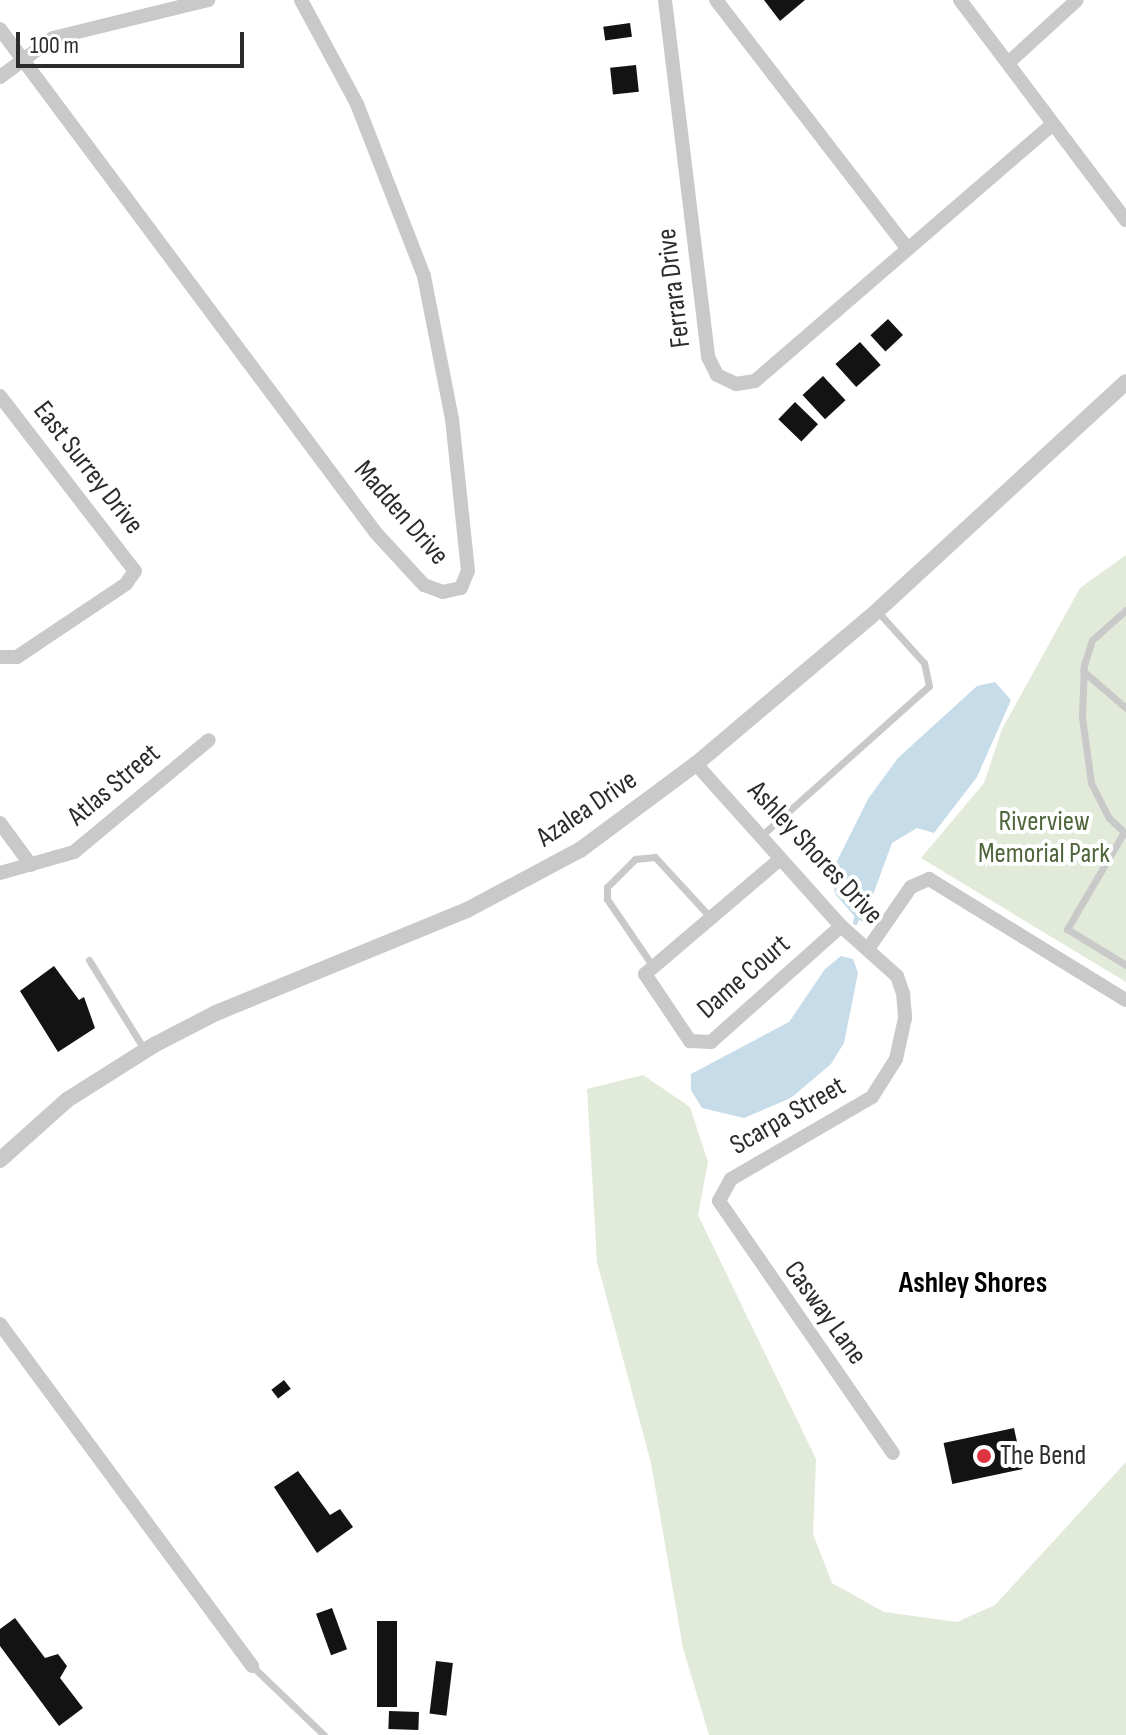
<!DOCTYPE html>
<style>
body{margin:0}
#map{position:relative;width:1126px;height:1735px;overflow:hidden;background:#fff;font-family:"Sofia Sans Condensed",sans-serif}
div>[style]{position:absolute}
.green>*{inset:0;background:#e2eada}
.water>*{inset:0;background:#c7dce9}
.stream>*{height:5px;margin:-2.5px;padding:0 2.5px;transform-origin:2.5px;border-radius:2.5px;background:#c7dce9}
.building>*{inset:0;background:#131313;transform-origin:0 0}
.service>*{height:7px;margin:-3.5px;padding:0 3.5px;transform-origin:3.5px;border-radius:3.5px;background:#c9c9c9}
.minor>*{height:14px;margin:-7px;padding:0 7px;transform-origin:7px;border-radius:7px;background:#c9c9c9}
.tertiary>*{height:16px;margin:-8px;padding:0 8px;transform-origin:8px;border-radius:8px;background:#c9c9c9}
.dots>*{width:22px;height:22px;translate:-50% -50%;box-sizing:border-box;border:4px solid #fff;border-radius:50%}
span{translate:-50% -50%;white-space:nowrap;text-align:center;line-height:1.15;-webkit-text-stroke:8px #fff;paint-order:stroke}
.street-label{font-size:28px;color:#2c2c2c}
.park-label{font-size:28px;color:#4f663c}
.poi-label{font-size:28px;color:#2c2c2c}
.left{translate:0 -50%;text-align:left}
.neighbourhood-label{font-size:30px;color:#000;font-weight:700}
.scale{position:absolute;left:16px;top:32px;width:228px;height:36px;box-sizing:border-box;border:4px solid #2c2c2c;border-top:0;padding-left:10px;font-size:24px;line-height:28px;white-space:nowrap;color:#2c2c2c;-webkit-text-stroke:6px #fff;paint-order:stroke}
</style>
<div id="map">
<div class="green">
<i style="clip-path:polygon(1126px 555px,1126px 982px,921px 858px,984px 783px,1002px 729px,1080px 588px)"></i>
<i style="clip-path:polygon(643px 1075px,690px 1107px,708px 1162px,698px 1215px,816px 1459px,813px 1534px,832px 1583px,884px 1612px,957px 1622px,995px 1605px,1126px 1462px,1126px 1735px,709px 1735px,683px 1648px,651px 1463px,597px 1262px,587px 1089px)"></i>
</div>
<div class="water">
<i style="clip-path:polygon(995px 682px,1011px 700px,977px 777px,934px 833px,917px 828px,892px 843px,863px 922px,856px 918px,836px 895px,830px 875px,868px 799px,898px 758px,977px 686px)"></i>
<i style="clip-path:polygon(841px 956px,853px 959px,858px 973px,844px 1043px,831px 1064px,791px 1098px,744px 1118px,702px 1108px,691px 1090px,691px 1074px,789px 1022px,825px 969px)"></i>
</div>
<div class="stream">
<i style="left:855px;top:922px;width:4px;rotate:-76deg"></i>
</div>
<div class="building">
<i style="clip-path:polygon(764px 0,805px 0,780px 21px)"></i>
<i style="left:630px;top:23px;width:14px;height:27px;rotate:82deg"></i>
<i style="left:636px;top:65px;width:27px;height:26px;rotate:84deg"></i>
<i style="left:888px;top:319px;width:22px;height:24px;rotate:47deg"></i>
<i style="left:860px;top:342px;width:31px;height:33px;rotate:48deg"></i>
<i style="left:823px;top:376px;width:33px;height:28px;rotate:47deg"></i>
<i style="left:795px;top:402px;width:32px;height:24px;rotate:44deg"></i>
<i style="clip-path:polygon(54px 966px,79px 1000px,84px 997px,95px 1028px,58px 1052px,20px 991px)"></i>
<i style="left:284px;top:1380px;width:11px;height:16px;rotate:52deg"></i>
<i style="left:1014px;top:1428px;width:42px;height:72px;rotate:78deg"></i>
<i style="clip-path:polygon(298px 1471px,330px 1515px,340px 1509px,353px 1527px,317px 1553px,274px 1487px)"></i>
<i style="left:332px;top:1608px;width:44px;height:17px;rotate:70deg"></i>
<i style="clip-path:polygon(15px 1618px,45px 1658px,58px 1654px,67px 1666px,60px 1678px,83px 1708px,59px 1726px,0 1646px,0 1629px)"></i>
<i style="left:377px;top:1621px;width:20px;height:86px"></i>
<i style="left:436px;top:1661px;width:17px;height:53px;rotate:7deg"></i>
<i style="left:389px;top:1711px;width:30px;height:18px;rotate:2deg"></i>
</div>
<div class="service">
<i style="left:1126px;top:610px;width:45px;rotate:138.6deg"></i>
<i style="left:1092px;top:640px;width:25px;rotate:108deg"></i>
<i style="left:1084px;top:664px;width:53px;rotate:92.2deg"></i>
<i style="left:1082px;top:717px;width:67px;rotate:82.2deg"></i>
<i style="left:1091px;top:783px;width:39px;rotate:63deg"></i>
<i style="left:1109px;top:818px;width:23px;rotate:43deg"></i>
<i style="left:1083px;top:671px;width:57px;rotate:40.7deg"></i>
<i style="left:1124px;top:832px;width:113px;rotate:120.4deg"></i>
<i style="left:1067px;top:929px;width:69px;rotate:31.4deg"></i>
<i style="left:761px;top:836px;width:225px;rotate:-41.8deg"></i>
<i style="left:929px;top:686px;width:24px;rotate:-102deg"></i>
<i style="left:924px;top:663px;width:69px;rotate:-132deg"></i>
<i style="left:89px;top:960px;width:105px;rotate:58.3deg"></i>
<i style="left:652px;top:965px;width:80px;rotate:-124.3deg"></i>
<i style="left:607px;top:899px;width:12px;rotate:-90deg"></i>
<i style="left:607px;top:887px;width:40px;rotate:-45deg"></i>
<i style="left:635px;top:859px;width:20px;rotate:-6deg"></i>
<i style="left:655px;top:857px;width:81px;rotate:47.5deg"></i>
<i style="left:252px;top:1666px;width:100px;rotate:43.8deg"></i>
</div>
<div class="minor">
<i style="left:665px;top:0;width:360px;rotate:83.1deg"></i>
<i style="left:708px;top:357px;width:20px;rotate:63deg"></i>
<i style="left:717px;top:375px;width:21px;rotate:25deg"></i>
<i style="left:736px;top:384px;width:19px;rotate:-9deg"></i>
<i style="left:755px;top:381px;width:392px;rotate:-40.8deg"></i>
<i style="left:716px;top:0;width:312px;rotate:52.4deg"></i>
<i style="left:960px;top:0;width:276px;rotate:53deg"></i>
<i style="left:0;top:29px;width:629px;rotate:53.28deg"></i>
<i style="left:376px;top:533px;width:71px;rotate:47.3deg"></i>
<i style="left:424px;top:585px;width:20px;rotate:20deg"></i>
<i style="left:443px;top:592px;width:18px;rotate:-13deg"></i>
<i style="left:461px;top:588px;width:18px;rotate:-68deg"></i>
<i style="left:468px;top:571px;width:153px;rotate:-96deg"></i>
<i style="left:452px;top:419px;width:146px;rotate:-101.1deg"></i>
<i style="left:424px;top:276px;width:185px;rotate:-111.3deg"></i>
<i style="left:357px;top:104px;width:118px;rotate:-118.3deg"></i>
<i style="left:1008px;top:63px;width:93px;rotate:-42.4deg"></i>
<i style="left:0;top:77px;width:66px;rotate:-36.3deg"></i>
<i style="left:53px;top:38px;width:160px;rotate:-13.8deg"></i>
<i style="left:0;top:396px;width:221px;rotate:52.4deg"></i>
<i style="left:135px;top:571px;width:16px;rotate:125deg"></i>
<i style="left:126px;top:584px;width:131px;rotate:146.2deg"></i>
<i style="left:17px;top:657px;width:17px;rotate:180deg"></i>
<i style="left:696px;top:764px;width:217px;rotate:48.2deg"></i>
<i style="left:841px;top:926px;width:75px;rotate:41.8deg"></i>
<i style="left:897px;top:976px;width:18px;rotate:71deg"></i>
<i style="left:903px;top:993px;width:25px;rotate:85deg"></i>
<i style="left:905px;top:1018px;width:42px;rotate:102.4deg"></i>
<i style="left:896px;top:1059px;width:45px;rotate:122.3deg"></i>
<i style="left:872px;top:1097px;width:163px;rotate:149.8deg"></i>
<i style="left:731px;top:1179px;width:25px;rotate:119deg"></i>
<i style="left:719px;top:1201px;width:306px;rotate:55.4deg"></i>
<i style="left:0;top:823px;width:52px;rotate:53.6deg"></i>
<i style="left:779px;top:860px;width:176px;rotate:139.6deg"></i>
<i style="left:645px;top:974px;width:81px;rotate:56.1deg"></i>
<i style="left:690px;top:1041px;width:21px;rotate:3deg"></i>
<i style="left:711px;top:1042px;width:174px;rotate:-41.7deg"></i>
<i style="left:0;top:873px;width:77px;rotate:-15.8deg"></i>
<i style="left:74px;top:852px;width:175px;rotate:-39.7deg"></i>
<i style="left:868px;top:949px;width:75px;rotate:-55.3deg"></i>
<i style="left:911px;top:887px;width:20px;rotate:-24deg"></i>
<i style="left:929px;top:879px;width:231px;rotate:31.6deg"></i>
<i style="left:0;top:1324px;width:425px;rotate:53.6deg"></i>
</div>
<div class="tertiary">
<i style="left:0;top:1160px;width:90px;rotate:-41.8deg"></i>
<i style="left:67px;top:1100px;width:103px;rotate:-32.3deg"></i>
<i style="left:154px;top:1045px;width:70px;rotate:-27.3deg"></i>
<i style="left:216px;top:1013px;width:271px;rotate:-22.3deg"></i>
<i style="left:467px;top:910px;width:128px;rotate:-28deg"></i>
<i style="left:580px;top:850px;width:144px;rotate:-36.6deg"></i>
<i style="left:696px;top:764px;width:237px;rotate:-40.2deg"></i>
<i style="left:877px;top:611px;width:338px;rotate:-42.6deg"></i>
</div>
<div class="dots">
<i style="left:984px;top:1456px;background:#de3440"></i>
</div>
<div class="street-label">
<span style="left:674px;top:288px;rotate:-97deg">Ferrara Drive</span>
<span style="left:88px;top:468px;rotate:52deg">East Surrey Drive</span>
<span style="left:401px;top:513px;rotate:49deg">Madden Drive</span>
<span style="left:114px;top:785px;rotate:-40deg">Atlas Street</span>
<span style="left:587px;top:809px;rotate:-34deg">Azalea Drive</span>
<span style="left:815px;top:853px;rotate:47deg">Ashley Shores Drive</span>
<span style="left:744px;top:977px;rotate:-41deg">Dame Court</span>
<span style="left:788px;top:1116px;rotate:-30deg">Scarpa Street</span>
<span style="left:825px;top:1313px;rotate:54deg">Casway Lane</span>
</div>
<div class="park-label">
<span style="left:1044px;top:838px">Riverview<br>Memorial Park</span>
</div>
<div class="poi-label">
<span class="left" style="left:1000px;top:1456px">The Bend</span>
</div>
<div class="neighbourhood-label">
<span style="left:973px;top:1283px">Ashley Shores</span>
</div>
<div class="scale">100 m</div>
</div>
